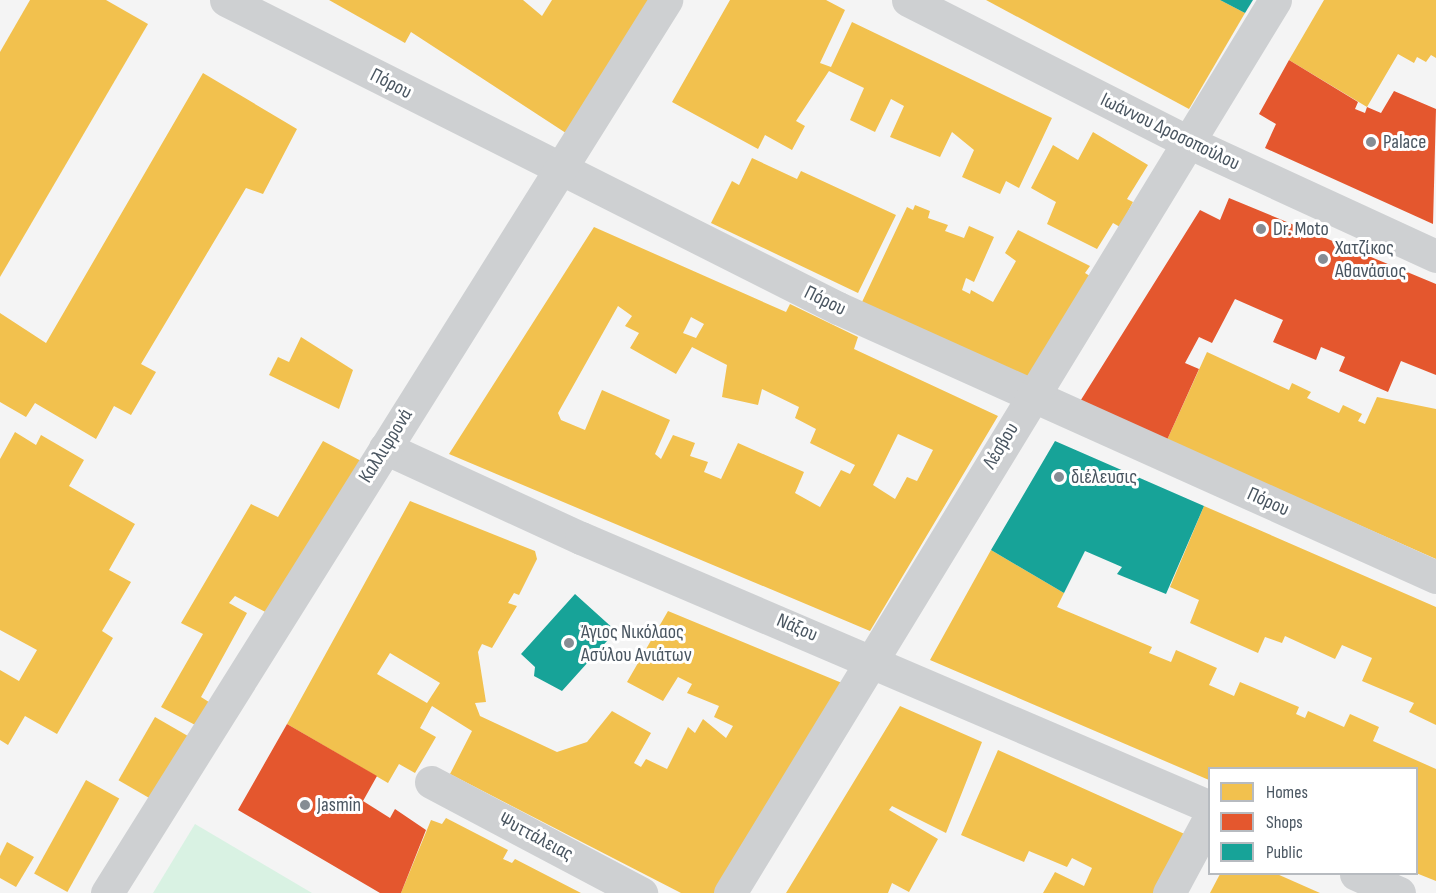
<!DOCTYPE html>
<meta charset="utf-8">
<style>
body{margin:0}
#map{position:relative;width:1436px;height:893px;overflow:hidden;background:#f4f4f4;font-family:"Sofia Sans Condensed",sans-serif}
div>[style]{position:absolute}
.green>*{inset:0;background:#d9f2e3}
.homes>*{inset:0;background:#f2c14e;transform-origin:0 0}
.shops>*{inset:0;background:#e4572e}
.public>*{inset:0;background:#17a398}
.minor>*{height:33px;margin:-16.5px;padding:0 16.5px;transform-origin:16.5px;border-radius:16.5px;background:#ced0d2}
.dots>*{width:16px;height:16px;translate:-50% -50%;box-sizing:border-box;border:3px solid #fff;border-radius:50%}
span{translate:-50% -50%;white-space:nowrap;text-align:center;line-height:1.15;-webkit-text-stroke:6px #fff;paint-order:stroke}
.street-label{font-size:20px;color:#4a5661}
.poi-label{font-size:20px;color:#4a5661}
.left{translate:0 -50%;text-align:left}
.legend{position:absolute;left:1208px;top:767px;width:210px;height:108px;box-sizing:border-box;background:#fff;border:2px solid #b7bbc0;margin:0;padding:8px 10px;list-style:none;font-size:18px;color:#4a5661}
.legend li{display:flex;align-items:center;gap:12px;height:30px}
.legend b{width:30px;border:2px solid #b7bbc0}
</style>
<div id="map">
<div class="green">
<i style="clip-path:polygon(195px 824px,312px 893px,153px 893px)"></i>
</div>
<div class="homes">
<i style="clip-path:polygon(30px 0,106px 0,148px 24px,0 277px,0 52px)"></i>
<i style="clip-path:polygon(329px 0,523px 0,542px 16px,552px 0,657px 0,572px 137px,411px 32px,405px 43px)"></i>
<i style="clip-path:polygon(730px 0,826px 0,845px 10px,820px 63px,831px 67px,852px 22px,1052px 118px,1019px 188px,1006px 181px,1000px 194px,962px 177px,974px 150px,952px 132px,940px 157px,890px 137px,904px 106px,891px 99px,875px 132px,850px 120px,864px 88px,829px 71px,796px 121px,805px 126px,792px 150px,765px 135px,758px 149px,672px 102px)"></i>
<i style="clip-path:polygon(986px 0,1220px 0,1245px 13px,1189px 109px)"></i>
<i style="clip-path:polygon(1324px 0,1436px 0,1436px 58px,1431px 55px,1426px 62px,1417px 57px,1414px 63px,1398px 54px,1367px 107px,1289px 60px)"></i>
<i style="clip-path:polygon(203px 73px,297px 129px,263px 194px,246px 188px,141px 364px,156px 372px,131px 415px,114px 406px,96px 439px,35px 403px,26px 417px,0 402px,0 313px,46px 343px)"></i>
<i style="clip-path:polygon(1093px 132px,1148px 165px,1127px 199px,1133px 202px,1120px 227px,1113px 223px,1097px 249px,1047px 224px,1056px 202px,1031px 188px,1053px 145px,1078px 160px)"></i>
<i style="clip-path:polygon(752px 158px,797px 179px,801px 171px,896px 215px,858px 293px,711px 223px,732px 181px,739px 185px)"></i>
<i style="clip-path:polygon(915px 205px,930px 211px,928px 218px,948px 225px,945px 231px,964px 238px,969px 226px,994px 237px,974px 282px,966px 278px,962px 290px,970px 294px,971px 290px,993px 302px,1016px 261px,1005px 253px,1018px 230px,1090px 266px,1085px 273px,1090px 276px,1028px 377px,862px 302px,907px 207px,913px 210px)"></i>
<i style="clip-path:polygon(evenodd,594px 227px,786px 312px,790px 304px,858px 337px,854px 349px,998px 416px,870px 631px,449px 454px,594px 227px,618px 306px,632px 316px,625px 326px,639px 333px,630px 348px,676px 374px,692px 347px,727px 365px,722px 397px,758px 405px,762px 389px,799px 407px,795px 418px,816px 429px,810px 443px,855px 465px,850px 474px,841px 470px,820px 507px,795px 493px,804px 472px,738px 443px,721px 479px,704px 472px,708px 462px,690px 456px,695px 443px,673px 435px,661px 459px,655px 454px,670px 420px,602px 390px,585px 430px,561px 420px,558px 413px,618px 306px,594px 227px,691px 317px,704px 324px,696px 338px,683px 333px,691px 317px,594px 227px,898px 434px,933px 450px,917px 481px,907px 477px,895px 499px,873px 485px,898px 434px)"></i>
<i style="clip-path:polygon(301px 337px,353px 370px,339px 409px,269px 375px,278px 357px,289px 362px)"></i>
<i style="clip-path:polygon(1207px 352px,1289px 390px,1292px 383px,1311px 392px,1307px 398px,1339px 413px,1343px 405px,1362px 414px,1358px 421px,1365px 424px,1377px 397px,1436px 409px,1436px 559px,1167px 440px)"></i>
<i style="clip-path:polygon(15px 432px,36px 445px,41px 435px,84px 460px,69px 486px,135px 524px,109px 570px,131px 582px,102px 631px,113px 638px,57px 734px,25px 716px,8px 745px,0 740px,0 670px,19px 681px,37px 650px,0 630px,0 459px)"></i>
<i style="clip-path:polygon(323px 441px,365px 463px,273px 616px,235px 596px,229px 603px,247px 613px,201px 697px,212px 704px,199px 727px,161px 707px,203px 634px,181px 623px,251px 504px,278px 517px)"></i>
<i style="clip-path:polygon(evenodd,410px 501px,535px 551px,537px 559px,519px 595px,514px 593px,508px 603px,517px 606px,492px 648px,482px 644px,478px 652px,486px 702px,475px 703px,480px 716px,557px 752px,587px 742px,612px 711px,651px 733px,634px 763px,641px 767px,646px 759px,667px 769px,688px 727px,695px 733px,703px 719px,726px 738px,733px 726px,714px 717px,719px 706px,687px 693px,692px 684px,678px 677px,663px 701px,627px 682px,668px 611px,842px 683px,716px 893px,681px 893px,450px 774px,472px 731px,432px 706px,420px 728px,436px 737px,415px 773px,399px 764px,388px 783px,287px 724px,410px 501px,390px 653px,440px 683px,427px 703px,377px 674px,390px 653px)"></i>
<i style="clip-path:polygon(1204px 506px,1436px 607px,1436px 725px,1409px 712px,1414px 703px,1362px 681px,1372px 658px,1342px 645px,1335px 659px,1285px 636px,1282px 643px,1265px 637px,1258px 653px,1190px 623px,1199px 600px,1170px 587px)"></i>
<i style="clip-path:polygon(991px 550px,1064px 593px,1057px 607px,1152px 647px,1149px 653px,1171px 662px,1176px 650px,1217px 668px,1209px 685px,1234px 696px,1240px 682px,1299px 707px,1296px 714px,1305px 718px,1308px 711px,1344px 727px,1350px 714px,1379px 727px,1373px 741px,1436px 769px,1436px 881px,1416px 873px,1416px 768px,1209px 768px,1209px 780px,930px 660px)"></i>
<i style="clip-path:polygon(900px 706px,982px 742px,946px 833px,892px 806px,889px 810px,938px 839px,909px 892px,892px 883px,888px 893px,786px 893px)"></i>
<i style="left:155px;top:717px;width:43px;height:73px;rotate:30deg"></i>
<i style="clip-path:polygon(998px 750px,1189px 836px,1159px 893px,1043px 893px,1055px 872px,1084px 886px,1092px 868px,1072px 858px,1067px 867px,1029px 851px,1024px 862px,961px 835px)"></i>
<i style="left:86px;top:780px;width:38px;height:107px;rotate:29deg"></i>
<i style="clip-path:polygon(446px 818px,508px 850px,503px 859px,512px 863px,515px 859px,581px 893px,401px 893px,431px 820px,442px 824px)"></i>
<i style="clip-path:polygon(7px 842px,34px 857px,16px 887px,0 878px,0 856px)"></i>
<i style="clip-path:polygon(1220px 874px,1277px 874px,1320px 893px,1210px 893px)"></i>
</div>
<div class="shops">
<i style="clip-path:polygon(1289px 60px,1358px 102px,1355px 109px,1365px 113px,1367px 107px,1381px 113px,1394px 91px,1436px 109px,1433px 224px,1265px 148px,1276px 124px,1259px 114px)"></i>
<i style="clip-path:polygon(1229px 198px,1436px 284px,1436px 375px,1401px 361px,1388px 392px,1339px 371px,1345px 357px,1321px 347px,1316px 360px,1273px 342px,1283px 320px,1235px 299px,1212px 343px,1199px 337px,1185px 363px,1199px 369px,1167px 440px,1079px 403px,1200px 210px,1220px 220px)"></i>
<i style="clip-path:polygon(287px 724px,377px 776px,363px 801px,390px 818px,395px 809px,426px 830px,401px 893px,380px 893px,238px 810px)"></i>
</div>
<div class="public">
<i style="clip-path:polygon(1220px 0,1253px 0,1245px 13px)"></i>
<i style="clip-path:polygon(1055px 441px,1204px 506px,1166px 594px,1117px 574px,1122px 567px,1085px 551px,1064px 593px,991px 550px)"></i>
<i style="clip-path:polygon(575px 594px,616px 631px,562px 691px,534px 676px,535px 667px,521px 654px)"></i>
</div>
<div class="minor">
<i style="left:226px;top:0;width:685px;rotate:26.71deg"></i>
<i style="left:838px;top:308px;width:656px;rotate:24.22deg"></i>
<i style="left:908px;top:0;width:314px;rotate:26.9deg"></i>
<i style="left:1188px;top:142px;width:273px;rotate:24.7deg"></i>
<i style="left:385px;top:448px;width:216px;rotate:24.7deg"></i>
<i style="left:581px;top:538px;width:684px;rotate:23.15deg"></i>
<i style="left:431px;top:782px;width:238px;rotate:27.9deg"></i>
<i style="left:1356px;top:874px;width:47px;rotate:23.8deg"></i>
<i style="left:107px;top:893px;width:1054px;rotate:-57.95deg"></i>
<i style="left:730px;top:893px;width:1046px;rotate:-58.6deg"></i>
<i style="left:1169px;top:893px;width:86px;rotate:-61.7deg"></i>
</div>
<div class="dots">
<i style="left:1371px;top:142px;background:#868d94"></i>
<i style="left:1261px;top:229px;background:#868d94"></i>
<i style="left:1323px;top:259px;background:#868d94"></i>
<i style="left:1059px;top:477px;background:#868d94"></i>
<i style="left:569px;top:643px;background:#868d94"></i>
<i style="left:305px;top:805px;background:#868d94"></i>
</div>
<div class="street-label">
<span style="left:391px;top:84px;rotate:27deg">Πόρου</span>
<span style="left:1170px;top:132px;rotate:26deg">Ιωάννου Δροσοπούλου</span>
<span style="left:825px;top:301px;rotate:26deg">Πόρου</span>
<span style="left:386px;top:446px;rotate:-58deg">Καλλιφρονά</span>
<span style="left:1001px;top:446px;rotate:-59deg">Λέσβου</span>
<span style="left:1268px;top:502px;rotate:24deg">Πόρου</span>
<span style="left:797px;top:628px;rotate:23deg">Νάξου</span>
<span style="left:536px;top:837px;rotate:28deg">Ψυττάλειας</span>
</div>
<div class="poi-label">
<span class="left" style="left:1383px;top:142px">Palace</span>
<span class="left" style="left:1273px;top:229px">Dr. Moto</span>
<span class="left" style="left:1335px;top:260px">Χατζίκος<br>Αθανάσιος</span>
<span class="left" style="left:1071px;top:477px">διέλευσις</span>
<span class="left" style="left:581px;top:644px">Άγιος Νικόλαος<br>Ασύλου Ανιάτων</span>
<span class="left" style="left:317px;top:805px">Jasmin</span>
</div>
<ul class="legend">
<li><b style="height:16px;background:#f2c14e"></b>Homes</li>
<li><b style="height:16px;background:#e4572e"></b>Shops</li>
<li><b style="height:16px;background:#17a398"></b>Public</li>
</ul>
</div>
